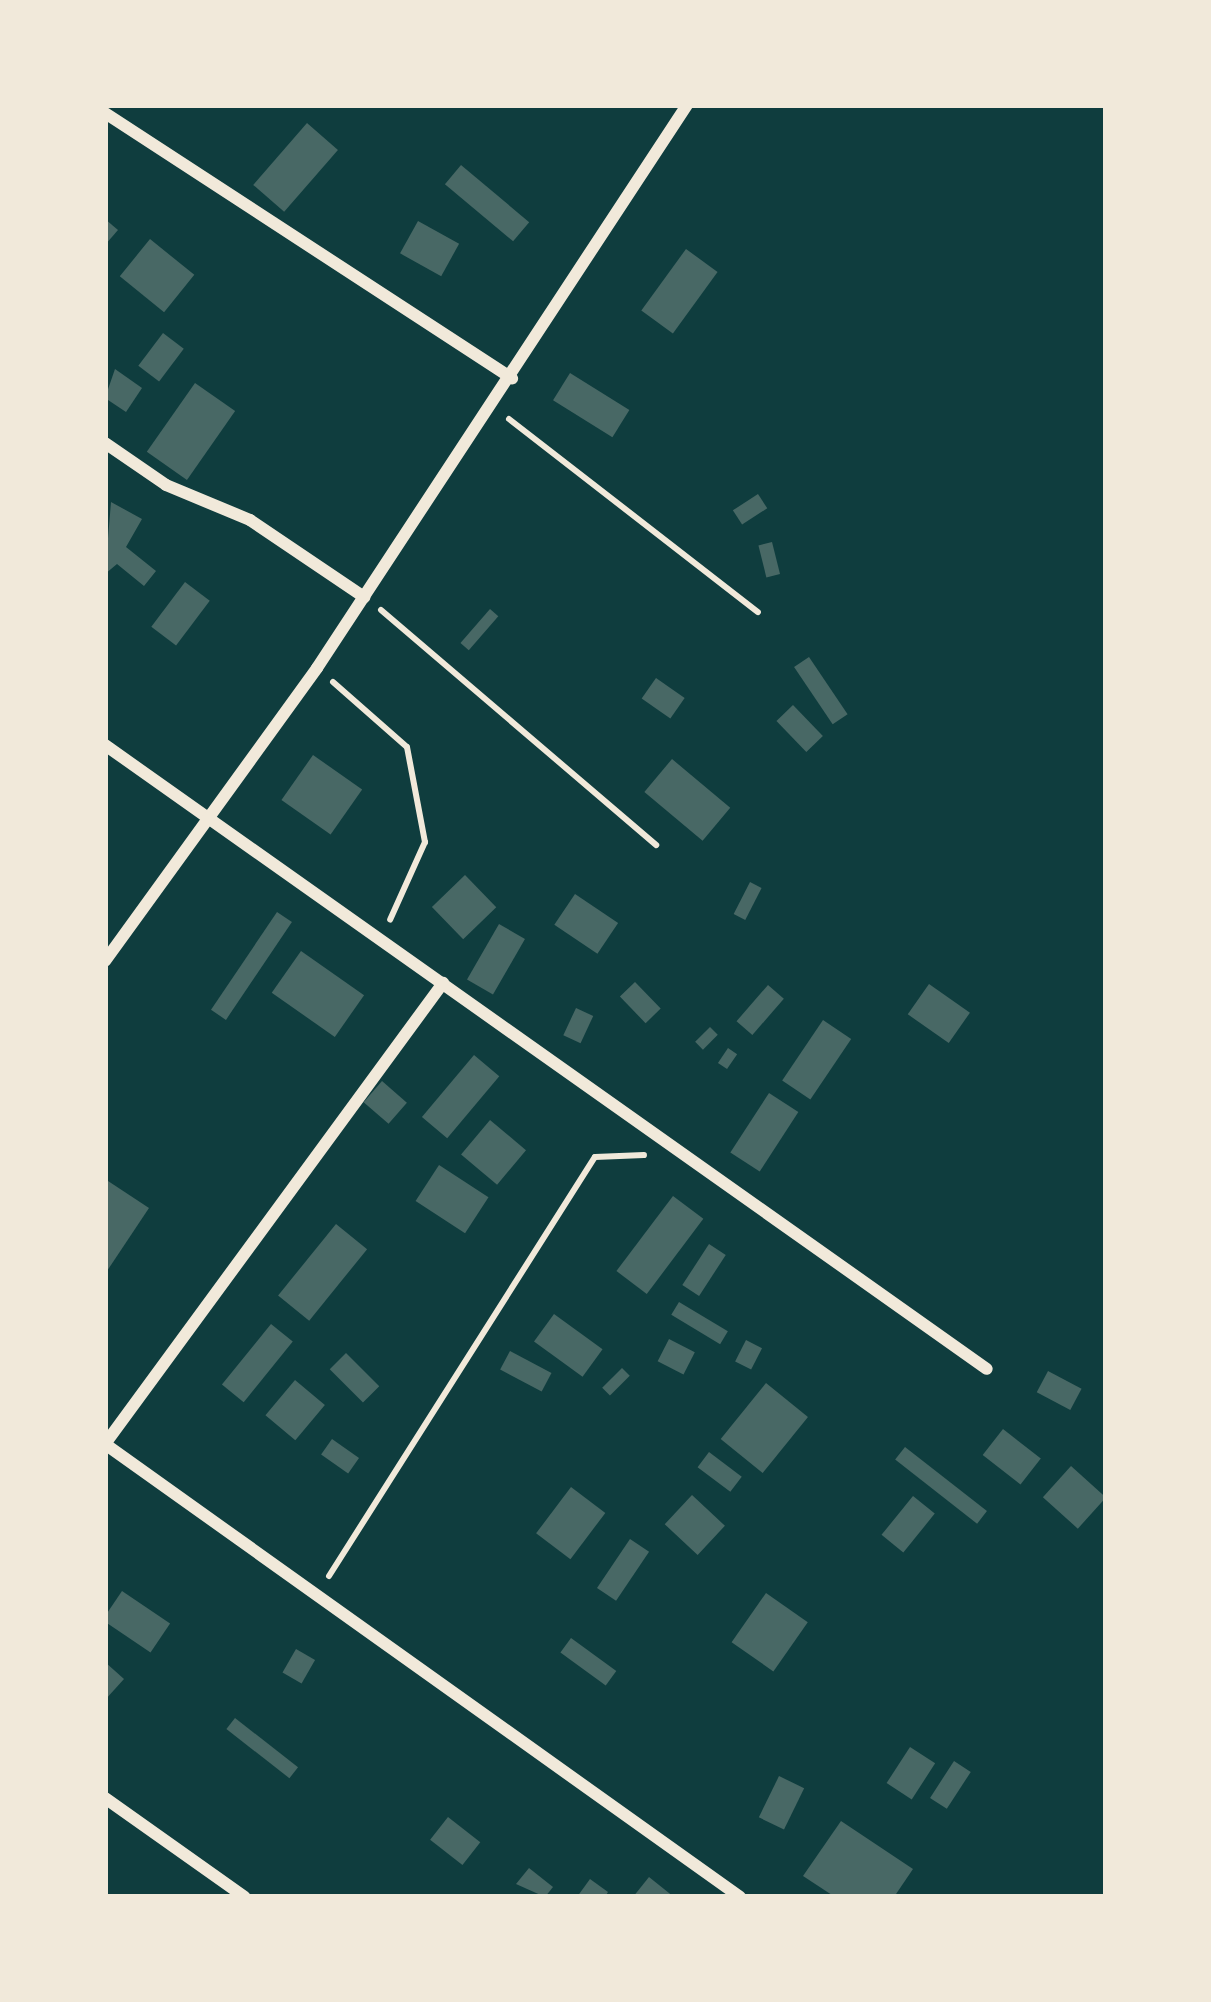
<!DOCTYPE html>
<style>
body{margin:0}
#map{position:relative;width:1211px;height:2002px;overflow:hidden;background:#0f3d3e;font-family:"Work Sans",sans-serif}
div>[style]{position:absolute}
.building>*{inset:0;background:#486865;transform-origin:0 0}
.path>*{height:6px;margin:-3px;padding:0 3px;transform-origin:3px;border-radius:3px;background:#f1e9da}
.minor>*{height:12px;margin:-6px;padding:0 6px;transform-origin:6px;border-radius:6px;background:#f1e9da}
span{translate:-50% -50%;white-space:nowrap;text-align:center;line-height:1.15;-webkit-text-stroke:9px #f1e9da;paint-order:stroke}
.frame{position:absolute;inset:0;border:108px solid #f1e9da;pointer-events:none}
</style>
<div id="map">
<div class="building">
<i style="left:307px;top:123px;width:41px;height:82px;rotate:41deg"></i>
<i style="left:461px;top:165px;width:89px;height:25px;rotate:40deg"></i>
<i style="clip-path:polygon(105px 219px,118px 230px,105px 245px)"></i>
<i style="left:418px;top:221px;width:47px;height:37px;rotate:29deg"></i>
<i style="left:150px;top:239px;width:57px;height:48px;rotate:39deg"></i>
<i style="left:686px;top:249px;width:39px;height:76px;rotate:36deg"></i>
<i style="left:163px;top:333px;width:26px;height:41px;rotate:37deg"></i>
<i style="clip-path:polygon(115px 369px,142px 388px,126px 412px,105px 398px)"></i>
<i style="left:570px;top:373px;width:70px;height:32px;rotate:32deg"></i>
<i style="left:195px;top:383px;width:49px;height:84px;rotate:35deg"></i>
<i style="left:758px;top:494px;width:17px;height:30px;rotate:57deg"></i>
<i style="clip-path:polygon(111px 502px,142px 519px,126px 547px,156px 571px,144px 586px,117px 564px,105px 574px)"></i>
<i style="left:772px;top:542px;width:33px;height:14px;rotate:76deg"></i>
<i style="left:185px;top:582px;width:31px;height:56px;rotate:37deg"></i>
<i style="left:490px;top:609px;width:11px;height:45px;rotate:41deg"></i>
<i style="left:809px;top:657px;width:69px;height:18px;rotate:56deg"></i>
<i style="left:656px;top:678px;width:35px;height:25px;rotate:35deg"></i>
<i style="left:793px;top:705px;width:43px;height:23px;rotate:46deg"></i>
<i style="left:313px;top:755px;width:60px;height:55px;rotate:35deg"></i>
<i style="left:672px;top:759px;width:76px;height:43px;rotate:40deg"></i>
<i style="left:465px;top:875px;width:45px;height:46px;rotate:46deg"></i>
<i style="left:750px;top:882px;width:13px;height:36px;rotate:27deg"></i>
<i style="left:575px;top:894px;width:52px;height:37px;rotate:34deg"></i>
<i style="left:277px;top:912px;width:18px;height:118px;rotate:34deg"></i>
<i style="left:499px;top:924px;width:30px;height:64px;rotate:30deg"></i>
<i style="left:301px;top:951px;width:77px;height:51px;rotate:35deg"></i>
<i style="left:635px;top:982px;width:37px;height:21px;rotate:46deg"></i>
<i style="left:929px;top:984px;width:50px;height:37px;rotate:35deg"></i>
<i style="left:768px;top:985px;width:21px;height:48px;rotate:41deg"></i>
<i style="left:576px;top:1008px;width:19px;height:30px;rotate:25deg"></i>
<i style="left:823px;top:1020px;width:34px;height:73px;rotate:34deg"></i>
<i style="left:710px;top:1027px;width:11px;height:21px;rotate:45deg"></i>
<i style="left:728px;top:1048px;width:11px;height:18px;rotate:34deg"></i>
<i style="left:474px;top:1055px;width:33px;height:81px;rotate:40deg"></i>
<i style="left:382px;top:1081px;width:33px;height:28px;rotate:41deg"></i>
<i style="left:769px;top:1093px;width:35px;height:71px;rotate:33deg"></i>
<i style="left:490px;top:1120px;width:47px;height:45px;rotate:40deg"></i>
<i style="left:439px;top:1165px;width:59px;height:43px;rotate:33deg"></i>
<i style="clip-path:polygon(105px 1179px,149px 1208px,105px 1274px)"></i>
<i style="left:673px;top:1196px;width:38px;height:94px;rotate:37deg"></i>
<i style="left:336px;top:1224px;width:40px;height:92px;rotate:39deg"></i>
<i style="left:709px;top:1244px;width:20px;height:49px;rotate:33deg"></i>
<i style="left:679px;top:1302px;width:57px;height:15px;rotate:31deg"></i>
<i style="left:554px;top:1314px;width:60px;height:34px;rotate:36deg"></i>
<i style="left:271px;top:1324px;width:28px;height:78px;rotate:39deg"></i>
<i style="left:669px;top:1339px;width:29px;height:25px;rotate:27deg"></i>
<i style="left:746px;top:1340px;width:18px;height:24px;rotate:27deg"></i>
<i style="left:510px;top:1351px;width:47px;height:21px;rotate:28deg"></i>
<i style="left:346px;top:1353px;width:47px;height:23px;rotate:45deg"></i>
<i style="left:622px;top:1368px;width:11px;height:28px;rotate:45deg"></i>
<i style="left:1048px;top:1371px;width:38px;height:24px;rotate:28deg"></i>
<i style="left:295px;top:1380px;width:39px;height:46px;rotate:40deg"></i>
<i style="left:766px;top:1383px;width:54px;height:72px;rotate:39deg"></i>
<i style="left:1003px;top:1429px;width:48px;height:33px;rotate:38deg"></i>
<i style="left:332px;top:1439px;width:33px;height:19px;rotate:35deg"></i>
<i style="left:905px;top:1447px;width:104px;height:16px;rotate:38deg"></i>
<i style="left:709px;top:1452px;width:41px;height:19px;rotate:37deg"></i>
<i style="left:1071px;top:1466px;width:47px;height:42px;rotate:42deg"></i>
<i style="left:571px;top:1487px;width:43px;height:58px;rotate:37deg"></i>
<i style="left:692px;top:1495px;width:45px;height:40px;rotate:43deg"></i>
<i style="left:913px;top:1496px;width:28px;height:50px;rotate:39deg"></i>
<i style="left:630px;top:1539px;width:23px;height:59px;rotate:34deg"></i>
<i style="left:122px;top:1591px;width:58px;height:35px;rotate:34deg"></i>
<i style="left:766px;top:1593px;width:51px;height:60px;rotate:35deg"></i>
<i style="left:571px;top:1638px;width:56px;height:18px;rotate:36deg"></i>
<i style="left:296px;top:1649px;width:22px;height:27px;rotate:30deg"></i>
<i style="clip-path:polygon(105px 1662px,124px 1679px,105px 1700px)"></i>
<i style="left:235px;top:1718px;width:80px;height:14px;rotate:38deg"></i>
<i style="left:910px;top:1747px;width:30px;height:43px;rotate:33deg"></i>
<i style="left:954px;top:1761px;width:20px;height:44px;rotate:33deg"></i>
<i style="left:779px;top:1776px;width:28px;height:46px;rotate:26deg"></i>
<i style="left:448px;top:1817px;width:41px;height:29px;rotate:38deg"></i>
<i style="clip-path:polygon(841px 1821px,913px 1869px,894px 1897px,835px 1897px,803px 1876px)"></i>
<i style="clip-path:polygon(529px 1868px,553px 1887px,545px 1897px,516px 1884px)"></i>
<i style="clip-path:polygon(649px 1877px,674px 1897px,633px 1897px)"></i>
<i style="clip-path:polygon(590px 1879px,608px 1892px,605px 1897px,577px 1897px)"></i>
</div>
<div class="path">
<i style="left:509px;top:419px;width:315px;rotate:37.8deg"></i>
<i style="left:381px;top:610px;width:362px;rotate:40.5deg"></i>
<i style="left:333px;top:682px;width:98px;rotate:41.3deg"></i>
<i style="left:407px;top:747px;width:97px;rotate:79.3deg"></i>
<i style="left:425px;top:842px;width:85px;rotate:114.2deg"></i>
<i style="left:329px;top:1576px;width:496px;rotate:-57.6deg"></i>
<i style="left:595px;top:1157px;width:49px;rotate:-2.3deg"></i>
</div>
<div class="minor">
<i style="left:105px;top:113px;width:486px;rotate:33.1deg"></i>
<i style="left:105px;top:443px;width:74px;rotate:34.5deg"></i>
<i style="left:166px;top:485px;width:91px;rotate:22.6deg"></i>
<i style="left:250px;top:520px;width:138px;rotate:34deg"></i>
<i style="left:105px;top:745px;width:1080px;rotate:35.28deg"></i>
<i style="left:105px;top:961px;width:362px;rotate:-54.1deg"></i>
<i style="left:317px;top:668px;width:674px;rotate:-56.69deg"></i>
<i style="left:105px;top:1444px;width:780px;rotate:35.5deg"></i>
<i style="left:105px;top:1444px;width:572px;rotate:-53.75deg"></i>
<i style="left:105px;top:1798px;width:171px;rotate:35.3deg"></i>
</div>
<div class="frame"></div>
</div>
